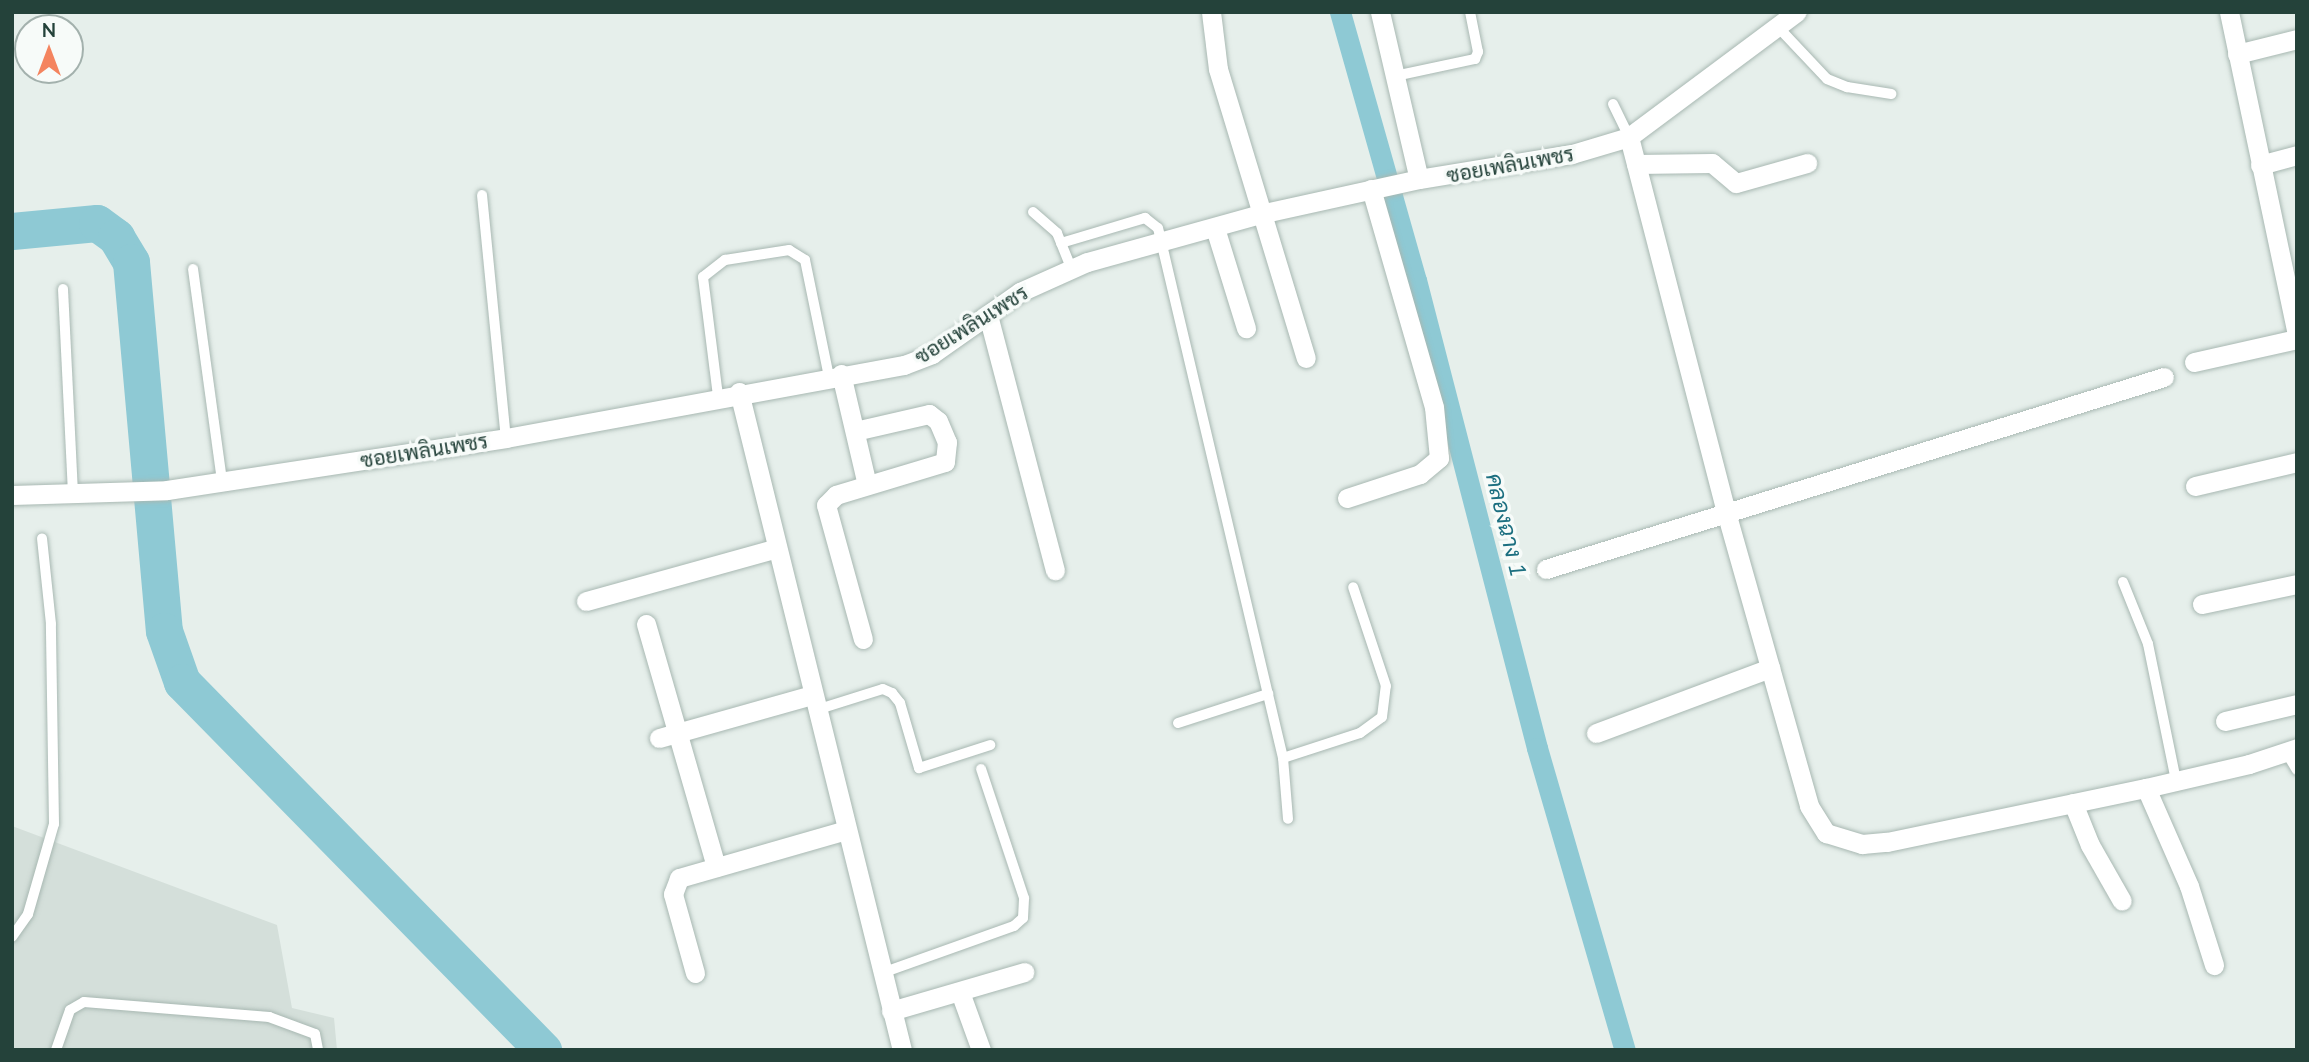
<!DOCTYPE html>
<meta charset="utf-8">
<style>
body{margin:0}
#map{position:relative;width:2309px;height:1062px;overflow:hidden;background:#e6efeb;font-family:Mulish,Sarabun,sans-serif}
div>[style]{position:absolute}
.built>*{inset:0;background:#d4dfda}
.canal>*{height:21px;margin:-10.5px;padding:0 10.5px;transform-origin:10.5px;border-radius:10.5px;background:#8ec9d4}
.river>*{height:37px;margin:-18.5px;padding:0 18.5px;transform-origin:18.5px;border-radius:18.5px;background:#8ec9d4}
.roads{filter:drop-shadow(0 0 2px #a8b8b2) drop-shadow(0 0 2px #a8b8b2)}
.lane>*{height:10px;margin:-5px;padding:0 5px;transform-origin:5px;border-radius:5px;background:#fff}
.street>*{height:19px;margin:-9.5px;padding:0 9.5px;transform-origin:9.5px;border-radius:9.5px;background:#fff}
span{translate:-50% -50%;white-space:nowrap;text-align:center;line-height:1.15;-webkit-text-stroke:7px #f7fbf9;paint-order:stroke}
.street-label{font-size:21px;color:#24423a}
.water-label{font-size:23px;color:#1c6f80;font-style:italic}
.frame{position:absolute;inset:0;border:14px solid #24423a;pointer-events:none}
.north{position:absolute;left:14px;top:14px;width:70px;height:70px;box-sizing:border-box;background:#f7fbf9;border:2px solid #a3b1ad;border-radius:50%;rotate:0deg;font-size:19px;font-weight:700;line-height:28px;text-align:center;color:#24423a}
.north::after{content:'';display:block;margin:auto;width:24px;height:32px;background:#f4845f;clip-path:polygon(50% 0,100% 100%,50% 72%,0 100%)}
</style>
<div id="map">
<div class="built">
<i style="clip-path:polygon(12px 826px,277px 925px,292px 1008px,334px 1018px,337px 1050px,12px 1050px)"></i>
</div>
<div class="canal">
<i style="left:1340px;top:12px;width:279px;rotate:74.2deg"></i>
<i style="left:1416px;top:280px;width:483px;rotate:75.5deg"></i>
<i style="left:1537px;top:748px;width:315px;rotate:73.8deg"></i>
</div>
<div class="river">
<i style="left:12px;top:231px;width:85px;rotate:-5.4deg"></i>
<i style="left:97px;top:223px;width:24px;rotate:36deg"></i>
<i style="left:116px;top:237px;width:29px;rotate:59deg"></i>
<i style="left:131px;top:262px;width:370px;rotate:84.9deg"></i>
<i style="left:164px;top:631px;width:54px;rotate:70.6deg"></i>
<i style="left:182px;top:682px;width:516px;rotate:45.55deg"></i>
</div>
<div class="roads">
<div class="lane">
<i style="left:1778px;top:27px;width:71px;rotate:46.7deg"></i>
<i style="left:1827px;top:79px;width:22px;rotate:22deg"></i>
<i style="left:1847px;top:87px;width:45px;rotate:9deg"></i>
<i style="left:1395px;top:76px;width:82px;rotate:-12deg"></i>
<i style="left:1475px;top:59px;width:8px;rotate:-67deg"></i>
<i style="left:1478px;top:52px;width:41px;rotate:-101.3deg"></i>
<i style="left:1613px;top:104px;width:37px;rotate:64deg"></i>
<i style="left:482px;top:195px;width:244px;rotate:84.4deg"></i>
<i style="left:1033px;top:212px;width:32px;rotate:41deg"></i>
<i style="left:1057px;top:233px;width:38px;rotate:68deg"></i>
<i style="left:1061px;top:243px;width:88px;rotate:-16.6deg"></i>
<i style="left:1145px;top:218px;width:16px;rotate:38deg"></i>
<i style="left:1158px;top:228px;width:545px;rotate:76.73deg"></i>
<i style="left:1283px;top:758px;width:61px;rotate:85.3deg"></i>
<i style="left:193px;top:269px;width:214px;rotate:82.2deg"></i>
<i style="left:63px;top:289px;width:204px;rotate:87.2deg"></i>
<i style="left:718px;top:396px;width:120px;rotate:-97.2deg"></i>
<i style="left:703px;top:277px;width:28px;rotate:-38deg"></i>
<i style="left:725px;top:260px;width:65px;rotate:-8.9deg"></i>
<i style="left:789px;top:250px;width:19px;rotate:32deg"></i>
<i style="left:805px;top:260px;width:119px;rotate:78.4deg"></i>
<i style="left:2123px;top:582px;width:67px;rotate:68deg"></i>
<i style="left:2148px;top:644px;width:140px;rotate:78.4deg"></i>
<i style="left:816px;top:710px;width:70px;rotate:-17.4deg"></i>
<i style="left:883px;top:689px;width:10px;rotate:24deg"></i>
<i style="left:892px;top:693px;width:13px;rotate:51deg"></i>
<i style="left:900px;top:703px;width:68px;rotate:73.7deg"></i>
<i style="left:919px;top:768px;width:75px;rotate:-17.9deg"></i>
<i style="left:1178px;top:723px;width:95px;rotate:-17.9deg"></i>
<i style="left:2286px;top:752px;width:21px;rotate:59deg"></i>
<i style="left:1283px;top:758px;width:81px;rotate:-18deg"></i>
<i style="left:1360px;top:733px;width:27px;rotate:-36deg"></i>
<i style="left:1382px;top:717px;width:31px;rotate:-83deg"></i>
<i style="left:1386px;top:686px;width:104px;rotate:-108.4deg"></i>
<i style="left:12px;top:937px;width:28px;rotate:-55deg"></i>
<i style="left:28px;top:914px;width:94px;rotate:-73.9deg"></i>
<i style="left:54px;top:824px;width:200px;rotate:-90.9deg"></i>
<i style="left:51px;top:624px;width:86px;rotate:-96deg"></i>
<i style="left:882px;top:973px;width:140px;rotate:-19.6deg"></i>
<i style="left:1014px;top:926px;width:12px;rotate:-42deg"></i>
<i style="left:1023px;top:918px;width:20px;rotate:-87deg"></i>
<i style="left:1024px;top:898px;width:136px;rotate:-108.4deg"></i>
<i style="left:56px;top:1050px;width:42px;rotate:-70.7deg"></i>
<i style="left:70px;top:1010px;width:16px;rotate:-30deg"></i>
<i style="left:84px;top:1002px;width:186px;rotate:4.6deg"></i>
<i style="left:269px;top:1017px;width:49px;rotate:20.3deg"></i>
<i style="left:315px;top:1034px;width:16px;rotate:79deg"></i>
</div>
<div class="street">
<i style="left:1211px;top:12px;width:57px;rotate:83deg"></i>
<i style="left:1218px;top:69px;width:302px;rotate:73.1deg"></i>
<i style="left:1380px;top:12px;width:171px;rotate:76.9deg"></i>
<i style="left:2229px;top:12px;width:330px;rotate:78.1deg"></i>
<i style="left:2237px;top:54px;width:62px;rotate:-14deg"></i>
<i style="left:1629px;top:137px;width:387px;rotate:75.5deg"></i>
<i style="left:1726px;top:512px;width:305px;rotate:74.2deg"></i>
<i style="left:1809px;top:806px;width:32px;rotate:58deg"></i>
<i style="left:1826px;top:833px;width:38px;rotate:17deg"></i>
<i style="left:1862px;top:844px;width:25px;rotate:-5deg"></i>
<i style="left:1887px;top:842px;width:265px;rotate:-11.8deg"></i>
<i style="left:2146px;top:788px;width:106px;rotate:-13.1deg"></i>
<i style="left:2249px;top:764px;width:51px;rotate:-18.4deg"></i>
<i style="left:1636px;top:164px;width:76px;rotate:-0.8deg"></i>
<i style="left:1712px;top:163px;width:31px;rotate:40deg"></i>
<i style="left:1736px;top:183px;width:74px;rotate:-15.7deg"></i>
<i style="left:2260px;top:165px;width:38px;rotate:-15deg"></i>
<i style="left:1215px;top:228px;width:105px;rotate:72.8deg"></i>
<i style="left:988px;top:315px;width:264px;rotate:75.3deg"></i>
<i style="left:2194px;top:362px;width:106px;rotate:-12.6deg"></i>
<i style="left:841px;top:374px;width:114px;rotate:76.8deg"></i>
<i style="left:739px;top:392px;width:678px;rotate:76.09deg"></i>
<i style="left:855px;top:431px;width:76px;rotate:-12.9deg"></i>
<i style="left:929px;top:414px;width:11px;rotate:38deg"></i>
<i style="left:938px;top:421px;width:23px;rotate:67deg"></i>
<i style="left:947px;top:442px;width:20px;rotate:96deg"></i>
<i style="left:945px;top:462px;width:114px;rotate:163.2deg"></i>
<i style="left:836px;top:495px;width:14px;rotate:135deg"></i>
<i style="left:826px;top:505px;width:139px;rotate:74.6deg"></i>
<i style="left:2195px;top:486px;width:105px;rotate:-13.2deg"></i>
<i style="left:12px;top:495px;width:155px;rotate:-1.8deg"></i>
<i style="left:167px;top:490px;width:343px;rotate:-8.7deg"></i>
<i style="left:506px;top:438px;width:405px;rotate:-10.4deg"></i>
<i style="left:904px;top:365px;width:30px;rotate:-21deg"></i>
<i style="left:932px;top:354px;width:108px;rotate:-35.2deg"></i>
<i style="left:1020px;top:292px;width:73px;rotate:-24.1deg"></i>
<i style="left:1087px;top:262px;width:180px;rotate:-15.5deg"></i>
<i style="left:1260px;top:214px;width:163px;rotate:-12.4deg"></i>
<i style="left:1419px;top:179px;width:155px;rotate:-9.3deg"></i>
<i style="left:1572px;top:154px;width:59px;rotate:-16.6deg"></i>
<i style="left:1629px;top:137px;width:209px;rotate:-36.7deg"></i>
<i style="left:1347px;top:498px;width:77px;rotate:-18.2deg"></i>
<i style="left:1420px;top:474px;width:25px;rotate:-40deg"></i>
<i style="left:1439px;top:458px;width:51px;rotate:-95.6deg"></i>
<i style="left:1434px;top:407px;width:227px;rotate:-106.1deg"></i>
<i style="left:1546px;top:569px;width:647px;rotate:-17.26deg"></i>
<i style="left:586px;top:601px;width:198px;rotate:-15.5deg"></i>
<i style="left:2202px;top:604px;width:97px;rotate:-11.9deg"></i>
<i style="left:646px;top:624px;width:253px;rotate:73.9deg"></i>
<i style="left:2225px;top:721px;width:74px;rotate:-13.3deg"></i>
<i style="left:1596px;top:733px;width:186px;rotate:-20.5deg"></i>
<i style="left:659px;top:738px;width:159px;rotate:-15.7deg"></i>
<i style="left:2146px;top:788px;width:107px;rotate:66.3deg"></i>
<i style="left:2189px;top:886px;width:83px;rotate:72.4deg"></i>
<i style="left:2073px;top:803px;width:45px;rotate:68deg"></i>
<i style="left:2090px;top:845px;width:64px;rotate:60.3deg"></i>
<i style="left:695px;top:973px;width:82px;rotate:-105.6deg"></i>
<i style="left:673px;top:894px;width:17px;rotate:-69deg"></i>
<i style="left:679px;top:878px;width:174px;rotate:-16deg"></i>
<i style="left:960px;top:992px;width:62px;rotate:70.1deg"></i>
<i style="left:891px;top:1011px;width:139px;rotate:-16.3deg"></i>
</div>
</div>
<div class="street-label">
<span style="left:1510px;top:164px;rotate:-10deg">ซอยเพลินเพชร</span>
<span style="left:971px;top:324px;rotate:-32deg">ซอยเพลินเพชร</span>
<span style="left:424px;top:450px;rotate:-9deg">ซอยเพลินเพชร</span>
</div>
<div class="water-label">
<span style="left:1506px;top:525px;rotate:76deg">คลองฉาง 1</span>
</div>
<div class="frame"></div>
<div class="north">N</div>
</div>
